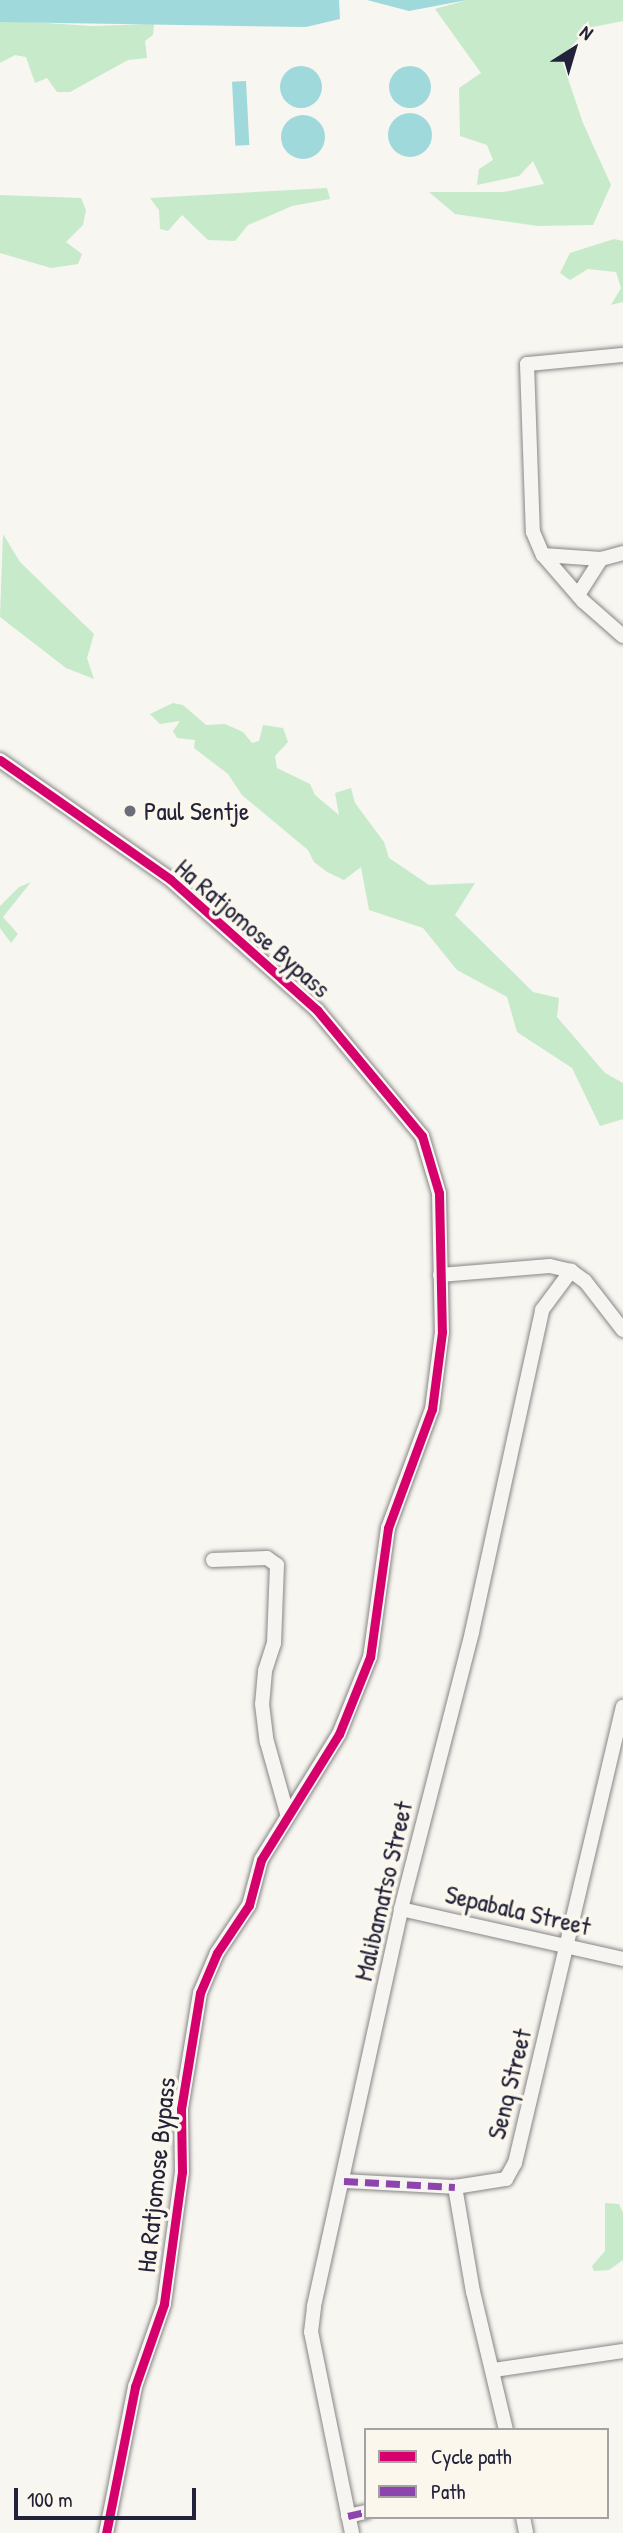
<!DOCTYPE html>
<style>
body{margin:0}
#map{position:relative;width:623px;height:2533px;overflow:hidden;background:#f8f6f0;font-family:"Patrick Hand",sans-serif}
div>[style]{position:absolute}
.green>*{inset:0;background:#c6eaca}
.water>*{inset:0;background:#a0d9dc;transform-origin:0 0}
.round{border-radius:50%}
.roads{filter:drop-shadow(0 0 2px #878688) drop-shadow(0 0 2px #878688)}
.minor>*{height:14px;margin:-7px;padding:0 7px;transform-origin:7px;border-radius:7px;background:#f6f5f1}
.quiet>*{height:7px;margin-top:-3.5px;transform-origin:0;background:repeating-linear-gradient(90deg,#8e44ad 0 14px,transparent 0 21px)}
.cycleway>*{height:9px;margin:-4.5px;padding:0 4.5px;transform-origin:4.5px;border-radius:4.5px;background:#d6006c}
.dots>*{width:19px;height:19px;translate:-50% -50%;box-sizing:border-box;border:4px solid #fbf7ec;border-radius:50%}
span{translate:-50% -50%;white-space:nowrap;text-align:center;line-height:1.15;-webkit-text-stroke:7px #fbf7ec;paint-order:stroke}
.poi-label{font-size:26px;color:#22223b}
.left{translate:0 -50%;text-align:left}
.street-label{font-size:26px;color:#22223b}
.legend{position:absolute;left:364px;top:2428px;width:245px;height:91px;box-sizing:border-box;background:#fbf7ec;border:2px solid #a4a2a5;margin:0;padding:9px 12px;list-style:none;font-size:21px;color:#22223b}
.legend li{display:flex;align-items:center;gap:14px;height:35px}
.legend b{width:35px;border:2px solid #a4a2a5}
.north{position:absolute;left:539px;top:14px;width:70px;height:70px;-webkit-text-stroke:5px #fbf7ec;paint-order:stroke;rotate:37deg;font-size:19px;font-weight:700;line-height:28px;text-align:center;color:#22223b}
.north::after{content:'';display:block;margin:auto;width:24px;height:32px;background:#22223b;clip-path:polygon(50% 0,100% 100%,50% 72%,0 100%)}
.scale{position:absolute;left:14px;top:2488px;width:182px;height:32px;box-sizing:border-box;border:4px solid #22223b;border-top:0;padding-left:9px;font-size:21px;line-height:24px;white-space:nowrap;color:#22223b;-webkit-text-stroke:5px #fbf7ec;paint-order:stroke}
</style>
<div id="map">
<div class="green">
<i style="clip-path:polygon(467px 0,623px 0,623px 21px,588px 28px,561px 58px,583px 123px,611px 185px,593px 225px,538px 226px,455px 214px,429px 192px,504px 192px,544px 184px,533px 161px,519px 176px,477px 185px,479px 169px,493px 160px,487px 145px,460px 136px,459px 88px,481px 73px,435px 9px)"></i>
<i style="clip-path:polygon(15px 21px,92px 26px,154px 24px,153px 35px,145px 41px,147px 58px,128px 60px,70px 92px,57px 92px,47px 78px,35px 83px,26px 57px,15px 55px,0 63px,0 22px)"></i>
<i style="clip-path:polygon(327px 188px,330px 199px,292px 206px,248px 225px,235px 241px,208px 240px,182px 215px,168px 231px,160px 229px,159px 210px,150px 198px)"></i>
<i style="clip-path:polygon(0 195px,81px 198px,86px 210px,83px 225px,66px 242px,82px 254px,78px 264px,51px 268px,0 253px)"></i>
<i style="clip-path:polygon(614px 239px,623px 241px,623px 302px,611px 305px,621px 288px,616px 272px,588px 269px,570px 280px,560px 273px,570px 253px)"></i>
<i style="clip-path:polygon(3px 534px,20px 562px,94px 634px,87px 658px,94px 679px,66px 668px,0 617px)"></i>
<i style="clip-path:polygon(173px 703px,183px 705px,206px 725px,225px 724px,243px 732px,252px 743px,259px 741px,263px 725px,283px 728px,288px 742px,275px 756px,277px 768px,310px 784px,315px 795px,339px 815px,335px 793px,351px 788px,355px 803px,384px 842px,389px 858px,429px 885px,475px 883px,455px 915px,533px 992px,559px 998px,557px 1017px,605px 1073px,623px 1083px,623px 1119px,600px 1126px,572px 1068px,517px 1032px,507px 997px,457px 970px,423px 928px,369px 910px,361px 867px,344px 880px,327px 872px,314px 862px,308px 850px,242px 795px,228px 774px,194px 748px,195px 740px,177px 738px,173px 731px,180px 721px,160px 724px,150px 714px)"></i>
<i style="clip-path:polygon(31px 882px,3px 917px,18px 934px,11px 943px,0 928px,0 906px,19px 887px)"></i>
<i style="clip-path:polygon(605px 2203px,619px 2204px,623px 2213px,623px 2260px,609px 2270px,594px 2271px,592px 2266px,605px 2251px)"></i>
</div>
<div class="water">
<i style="clip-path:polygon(0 0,339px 0,340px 19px,306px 27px,0 22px)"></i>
<i style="clip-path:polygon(367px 0,467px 0,409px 11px)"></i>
<i class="round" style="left:280px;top:66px;width:42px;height:42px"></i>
<i class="round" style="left:389px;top:66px;width:42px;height:42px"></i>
<i style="left:246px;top:81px;width:64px;height:14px;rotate:87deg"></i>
<i class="round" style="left:388px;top:113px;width:44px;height:44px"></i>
<i class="round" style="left:281px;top:115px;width:44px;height:44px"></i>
</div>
<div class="roads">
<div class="minor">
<i style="left:623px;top:355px;width:96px;rotate:174.6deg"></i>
<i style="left:527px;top:364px;width:168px;rotate:88deg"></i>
<i style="left:533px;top:532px;width:25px;rotate:67deg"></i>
<i style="left:543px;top:555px;width:58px;rotate:3.9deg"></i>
<i style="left:601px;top:559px;width:23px;rotate:-15deg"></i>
<i style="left:543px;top:555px;width:61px;rotate:49deg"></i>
<i style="left:583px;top:601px;width:53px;rotate:41.2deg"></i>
<i style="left:578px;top:595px;width:43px;rotate:-57.4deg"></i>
<i style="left:0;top:760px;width:208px;rotate:35deg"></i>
<i style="left:170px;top:879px;width:197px;rotate:41.7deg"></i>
<i style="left:317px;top:1010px;width:164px;rotate:50.2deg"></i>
<i style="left:422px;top:1136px;width:59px;rotate:73.4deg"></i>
<i style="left:439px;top:1193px;width:139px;rotate:88.8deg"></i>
<i style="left:442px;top:1332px;width:78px;rotate:97.4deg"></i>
<i style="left:432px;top:1409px;width:127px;rotate:110.3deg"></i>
<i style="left:388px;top:1528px;width:130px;rotate:97.9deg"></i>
<i style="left:370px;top:1657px;width:83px;rotate:111.9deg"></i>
<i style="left:339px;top:1734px;width:148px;rotate:121.8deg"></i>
<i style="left:261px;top:1860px;width:47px;rotate:104.9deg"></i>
<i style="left:249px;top:1905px;width:58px;rotate:123.7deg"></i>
<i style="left:217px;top:1953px;width:43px;rotate:113deg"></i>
<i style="left:200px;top:1993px;width:118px;rotate:99.3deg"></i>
<i style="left:181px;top:2109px;width:63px;rotate:89.1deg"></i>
<i style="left:182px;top:2172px;width:133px;rotate:97.8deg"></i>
<i style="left:164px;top:2304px;width:88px;rotate:109.3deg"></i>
<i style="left:135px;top:2387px;width:149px;rotate:101.2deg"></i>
<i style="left:440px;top:1275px;width:110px;rotate:-4.7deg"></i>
<i style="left:550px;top:1266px;width:22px;rotate:13deg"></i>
<i style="left:571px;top:1271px;width:17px;rotate:36deg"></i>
<i style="left:585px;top:1281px;width:62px;rotate:52.2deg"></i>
<i style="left:213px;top:1560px;width:54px;rotate:-2.1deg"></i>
<i style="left:267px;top:1558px;width:12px;rotate:35deg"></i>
<i style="left:277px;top:1565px;width:78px;rotate:92.2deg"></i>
<i style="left:274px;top:1643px;width:29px;rotate:108deg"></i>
<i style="left:265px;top:1671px;width:33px;rotate:95deg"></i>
<i style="left:262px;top:1704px;width:38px;rotate:83deg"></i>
<i style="left:267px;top:1742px;width:74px;rotate:74.3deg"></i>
<i style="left:401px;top:1909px;width:228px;rotate:12.7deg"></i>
<i style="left:344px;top:2181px;width:111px;rotate:3.1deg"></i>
<i style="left:494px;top:2370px;width:130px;rotate:-8.4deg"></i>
<i style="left:506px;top:2430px;width:142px;rotate:-103.4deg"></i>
<i style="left:473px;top:2292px;width:107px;rotate:-99.7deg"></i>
<i style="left:455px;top:2187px;width:52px;rotate:-8.9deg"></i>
<i style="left:506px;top:2179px;width:18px;rotate:-61deg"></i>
<i style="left:515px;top:2163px;width:469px;rotate:-76.7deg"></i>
<i style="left:348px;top:2516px;width:18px;rotate:-13deg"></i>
<i style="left:523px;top:2517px;width:16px;rotate:79deg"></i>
<i style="left:352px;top:2533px;width:205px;rotate:-101.5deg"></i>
<i style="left:311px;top:2332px;width:26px;rotate:-83deg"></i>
<i style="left:314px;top:2306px;width:406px;rotate:-77.6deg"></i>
<i style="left:401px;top:1909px;width:286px;rotate:-75.6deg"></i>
<i style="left:472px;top:1632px;width:330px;rotate:-77.7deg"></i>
<i style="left:542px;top:1310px;width:49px;rotate:-53.4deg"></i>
</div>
</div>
<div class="quiet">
<i style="left:344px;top:2181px;width:111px;rotate:3.1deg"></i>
<i style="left:348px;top:2516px;width:18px;rotate:-13deg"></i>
</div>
<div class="cycleway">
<i style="left:0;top:760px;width:208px;rotate:35deg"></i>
<i style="left:170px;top:879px;width:197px;rotate:41.7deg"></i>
<i style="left:317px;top:1010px;width:164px;rotate:50.2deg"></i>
<i style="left:422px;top:1136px;width:59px;rotate:73.4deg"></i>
<i style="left:439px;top:1193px;width:139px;rotate:88.8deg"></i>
<i style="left:442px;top:1332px;width:78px;rotate:97.4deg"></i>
<i style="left:432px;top:1409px;width:127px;rotate:110.3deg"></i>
<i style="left:388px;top:1528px;width:130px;rotate:97.9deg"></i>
<i style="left:370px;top:1657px;width:83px;rotate:111.9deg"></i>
<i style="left:339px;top:1734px;width:148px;rotate:121.8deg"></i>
<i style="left:261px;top:1860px;width:47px;rotate:104.9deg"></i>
<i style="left:249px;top:1905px;width:58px;rotate:123.7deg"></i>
<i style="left:217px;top:1953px;width:43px;rotate:113deg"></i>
<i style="left:200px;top:1993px;width:118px;rotate:99.3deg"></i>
<i style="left:181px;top:2109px;width:63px;rotate:89.1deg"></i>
<i style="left:182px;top:2172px;width:133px;rotate:97.8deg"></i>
<i style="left:164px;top:2304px;width:88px;rotate:109.3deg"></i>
<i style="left:135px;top:2387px;width:149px;rotate:101.2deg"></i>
</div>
<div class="dots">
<i style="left:130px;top:811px;background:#6d6c7a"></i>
</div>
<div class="poi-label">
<span class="left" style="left:144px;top:811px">Paul Sentje</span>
</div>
<div class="street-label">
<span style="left:253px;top:928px;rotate:41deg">Ha Ratjomose Bypass</span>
<span style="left:383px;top:1891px;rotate:-77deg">Malibamatso Street</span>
<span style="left:518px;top:1910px;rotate:13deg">Sepabala Street</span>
<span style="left:509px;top:2084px;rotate:-76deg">Senq Street</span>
<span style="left:156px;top:2175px;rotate:-84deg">Ha Ratjomose Bypass</span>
</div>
<ul class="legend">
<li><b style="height:9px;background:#d6006c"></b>Cycle path</li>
<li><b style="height:9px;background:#8e44ad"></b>Path</li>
</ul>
<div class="north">N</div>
<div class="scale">100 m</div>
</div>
